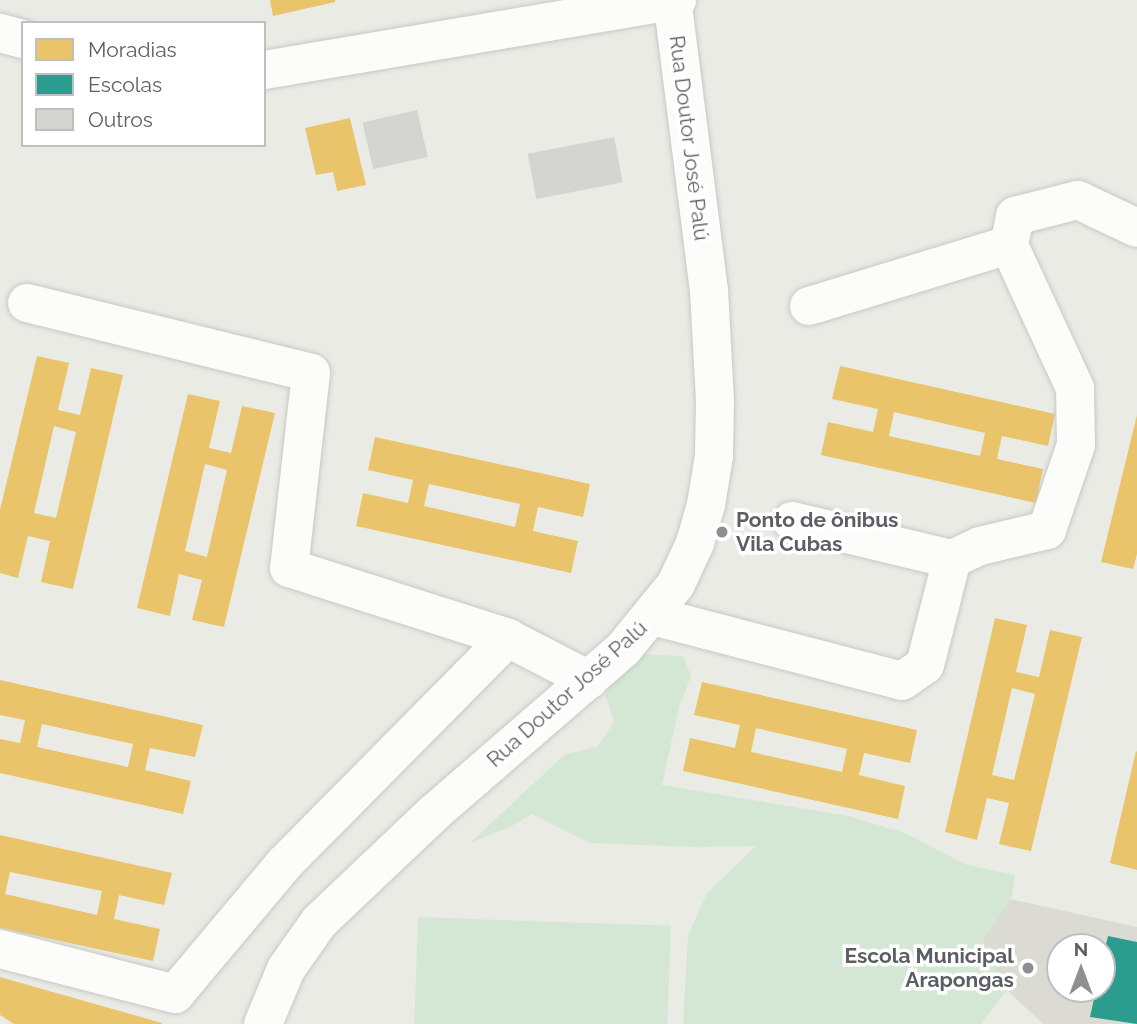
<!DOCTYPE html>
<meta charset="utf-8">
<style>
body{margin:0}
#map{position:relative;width:1137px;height:1024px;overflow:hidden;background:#ebebe5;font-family:Raleway,sans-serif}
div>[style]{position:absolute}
.education>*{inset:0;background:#dbdbd4}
.green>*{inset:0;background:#d4e7d4;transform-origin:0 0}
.homes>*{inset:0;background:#e9c46a}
.schools>*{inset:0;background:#2a9d8f}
.building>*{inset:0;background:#d4d4d0;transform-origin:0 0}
.roads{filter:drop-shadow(0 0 2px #c7c8c6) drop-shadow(0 0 2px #c7c8c6)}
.minor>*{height:38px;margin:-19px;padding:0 19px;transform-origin:19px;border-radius:19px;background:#fcfcfb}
.dots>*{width:19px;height:19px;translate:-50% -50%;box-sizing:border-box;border:4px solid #fff;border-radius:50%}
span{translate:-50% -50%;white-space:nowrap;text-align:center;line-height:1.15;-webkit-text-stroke:7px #fff;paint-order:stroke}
.street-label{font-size:21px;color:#5b5e63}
.poi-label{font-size:21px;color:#5b5e63;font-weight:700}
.left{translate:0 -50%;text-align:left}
.right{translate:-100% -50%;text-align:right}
.legend{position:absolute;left:21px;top:21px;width:245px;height:126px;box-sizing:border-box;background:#fff;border:2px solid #bdbfc1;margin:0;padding:9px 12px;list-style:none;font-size:21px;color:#5b5e63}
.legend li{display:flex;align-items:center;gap:14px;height:35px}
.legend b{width:35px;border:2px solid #bdbfc1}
.north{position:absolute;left:1046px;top:933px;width:70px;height:70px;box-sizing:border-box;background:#fff;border:2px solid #bdbfc1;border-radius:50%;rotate:0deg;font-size:19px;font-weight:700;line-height:28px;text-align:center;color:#5b5e63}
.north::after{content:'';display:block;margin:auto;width:24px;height:32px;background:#8d8f90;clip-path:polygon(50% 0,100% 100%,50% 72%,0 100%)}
</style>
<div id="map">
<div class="education">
<i style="clip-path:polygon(evenodd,1010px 899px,1137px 927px,1137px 1024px,1043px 1024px,1007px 990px,982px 941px,1010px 899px,1060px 947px,1102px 947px,1102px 989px,1060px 989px,1060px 947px)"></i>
</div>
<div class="green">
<i style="clip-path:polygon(638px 654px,683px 656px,691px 676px,679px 707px,662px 785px,848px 816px,905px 833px,967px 865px,1015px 875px,1012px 896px,982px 941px,1007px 990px,981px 1024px,683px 1024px,688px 935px,707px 893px,756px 846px,695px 847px,589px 843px,532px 814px,514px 825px,470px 843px,565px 754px,597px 747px,614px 722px,605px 695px)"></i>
<i style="left:418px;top:917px;width:253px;height:107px;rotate:2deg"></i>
</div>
<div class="homes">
<i style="clip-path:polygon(270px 0,335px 0,335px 2px,273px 16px)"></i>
<i style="clip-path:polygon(350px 118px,366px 185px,337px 191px,333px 172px,316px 175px,305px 128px)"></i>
<i style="clip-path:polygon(evenodd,37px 356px,69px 363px,58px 410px,80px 415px,91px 368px,123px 375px,73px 589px,41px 582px,50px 541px,28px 536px,18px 578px,0 573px,0 510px,37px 356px,54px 426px,76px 432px,56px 518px,34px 513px,54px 426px)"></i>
<i style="clip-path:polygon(evenodd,840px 366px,1055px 414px,1048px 446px,1002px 436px,997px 459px,1043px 469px,1036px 503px,821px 455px,828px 422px,873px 432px,878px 409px,832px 399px,840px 366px,894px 412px,985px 433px,980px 456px,889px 436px,894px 412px)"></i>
<i style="clip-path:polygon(evenodd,188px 394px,220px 401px,209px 448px,231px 453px,242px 406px,275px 413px,224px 627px,192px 620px,202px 580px,179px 574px,170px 616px,137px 608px,188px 394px,205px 464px,227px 470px,207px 557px,185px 551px,205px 464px)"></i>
<i style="clip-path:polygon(1137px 415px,1137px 554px,1133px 569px,1101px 562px)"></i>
<i style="clip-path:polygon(evenodd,375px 437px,590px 484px,583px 517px,538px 507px,533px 531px,578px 541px,571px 573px,356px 526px,363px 493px,408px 503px,413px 480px,368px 470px,375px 437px,429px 484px,520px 504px,515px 527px,424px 506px,429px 484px)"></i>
<i style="clip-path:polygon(evenodd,995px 618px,1027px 625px,1016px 672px,1039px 677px,1050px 630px,1082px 637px,1031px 851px,999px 844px,1009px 803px,987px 798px,977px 840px,945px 832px,995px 618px,1012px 688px,1035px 694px,1014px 780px,992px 775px,1012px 688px)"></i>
<i style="clip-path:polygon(evenodd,0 680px,203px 725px,195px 757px,150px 748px,145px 770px,191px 781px,183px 814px,0 773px,0 739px,20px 743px,25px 720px,0 715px,0 680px,42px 724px,133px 744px,128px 767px,37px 747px,42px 724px)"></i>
<i style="clip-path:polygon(evenodd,702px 682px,917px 730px,910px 763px,864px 753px,859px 775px,905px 786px,898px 819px,683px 771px,690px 738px,735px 748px,740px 725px,694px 715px,702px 682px,756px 728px,847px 749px,842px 772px,751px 752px,756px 728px)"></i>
<i style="clip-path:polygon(1136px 751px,1137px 752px,1137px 870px,1110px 863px)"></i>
<i style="clip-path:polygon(evenodd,0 835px,172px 873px,164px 905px,119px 895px,114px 919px,160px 929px,153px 961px,0 928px,0 835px,10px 872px,102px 891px,97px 915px,5px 894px,10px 872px)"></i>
<i style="clip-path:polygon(0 977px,162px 1023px,162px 1024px,14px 1024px,0 1015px)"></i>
</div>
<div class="schools">
<i style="clip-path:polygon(1108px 936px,1137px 942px,1137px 1024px,1090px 1017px,1096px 989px,1102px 989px,1102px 962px)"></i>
</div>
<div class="building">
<i style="left:417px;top:110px;width:48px;height:56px;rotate:77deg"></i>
<i style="left:614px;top:137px;width:46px;height:88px;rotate:79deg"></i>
</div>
<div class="roads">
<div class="minor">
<i style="left:0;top:33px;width:24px;rotate:15deg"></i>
<i style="left:264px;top:70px;width:419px;rotate:-9.6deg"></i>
<i style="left:27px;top:303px;width:292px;rotate:13.8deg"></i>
<i style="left:311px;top:373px;width:196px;rotate:96.4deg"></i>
<i style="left:289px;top:568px;width:230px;rotate:17.7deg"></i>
<i style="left:508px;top:638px;width:91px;rotate:27.4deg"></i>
<i style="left:809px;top:306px;width:209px;rotate:-17deg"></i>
<i style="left:792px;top:521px;width:164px;rotate:13.4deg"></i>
<i style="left:653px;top:616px;width:257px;rotate:14.6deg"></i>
<i style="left:902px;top:681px;width:28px;rotate:-35deg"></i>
<i style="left:925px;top:665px;width:109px;rotate:-75.7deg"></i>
<i style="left:952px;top:559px;width:31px;rotate:-25deg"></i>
<i style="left:980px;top:546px;width:69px;rotate:-13.4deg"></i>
<i style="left:1047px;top:530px;width:90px;rotate:-71.2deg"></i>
<i style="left:1076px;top:445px;width:57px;rotate:-91deg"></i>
<i style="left:1075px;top:388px;width:157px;rotate:-114.8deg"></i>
<i style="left:1009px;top:245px;width:30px;rotate:-78deg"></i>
<i style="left:1015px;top:216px;width:65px;rotate:-14.3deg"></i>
<i style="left:1078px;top:200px;width:65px;rotate:25.4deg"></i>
<i style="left:0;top:949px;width:181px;rotate:14.4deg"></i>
<i style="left:175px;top:994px;width:171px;rotate:-50deg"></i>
<i style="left:285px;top:863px;width:317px;rotate:-45.3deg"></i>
<i style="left:263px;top:1024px;width:60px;rotate:-67.3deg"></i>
<i style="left:286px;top:969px;width:57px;rotate:-54.9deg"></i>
<i style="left:319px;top:922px;width:160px;rotate:-43.5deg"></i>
<i style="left:435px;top:812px;width:250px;rotate:-40.9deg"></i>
<i style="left:624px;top:648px;width:82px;rotate:-50.9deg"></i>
<i style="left:676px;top:584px;width:45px;rotate:-65.1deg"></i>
<i style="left:695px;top:543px;width:40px;rotate:-74deg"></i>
<i style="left:706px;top:505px;width:50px;rotate:-80.7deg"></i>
<i style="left:714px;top:456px;width:55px;rotate:-89deg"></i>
<i style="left:715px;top:401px;width:110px;rotate:-93.1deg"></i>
<i style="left:709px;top:291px;width:293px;rotate:-97.2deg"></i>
</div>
</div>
<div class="dots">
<i style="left:722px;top:532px;background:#8d8f90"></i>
<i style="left:1028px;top:968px;background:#8d8f90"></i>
</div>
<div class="street-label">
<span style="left:689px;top:138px;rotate:83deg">Rua Doutor José Palú</span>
<span style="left:567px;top:694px;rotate:-42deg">Rua Doutor José Palú</span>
</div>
<div class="poi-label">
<span class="left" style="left:736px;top:532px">Ponto de ônibus<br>Vila Cubas</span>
<span class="right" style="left:1014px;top:968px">Escola Municipal<br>Arapongas</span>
</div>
<ul class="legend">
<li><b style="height:19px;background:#e9c46a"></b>Moradias</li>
<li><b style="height:19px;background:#2a9d8f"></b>Escolas</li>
<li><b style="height:19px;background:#d4d4d0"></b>Outros</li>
</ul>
<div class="north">N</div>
</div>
